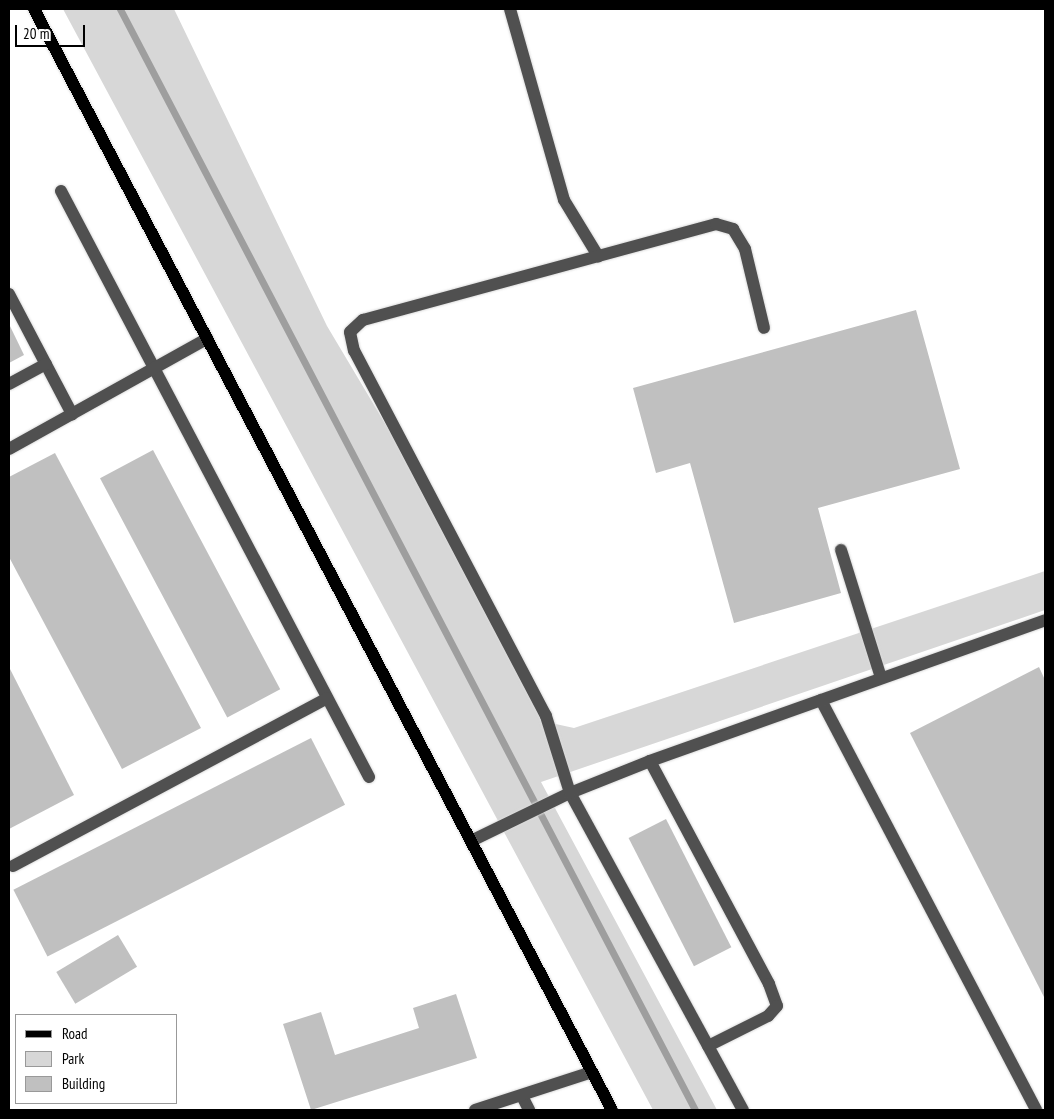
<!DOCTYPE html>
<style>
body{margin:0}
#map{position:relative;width:1054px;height:1119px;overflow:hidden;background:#fff;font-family:"PT Sans Narrow",sans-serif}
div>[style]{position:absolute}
.green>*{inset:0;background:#d7d7d7}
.stream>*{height:7px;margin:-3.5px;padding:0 3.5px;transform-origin:3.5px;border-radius:3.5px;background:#9e9e9e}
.building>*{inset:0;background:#c0c0c0;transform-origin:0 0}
.roads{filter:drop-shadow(0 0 1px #dbdbdb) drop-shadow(0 0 1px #dbdbdb)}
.minor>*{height:12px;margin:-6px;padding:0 6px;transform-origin:6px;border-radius:6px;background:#505050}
.major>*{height:12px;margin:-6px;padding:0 6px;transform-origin:6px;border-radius:6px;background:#000}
span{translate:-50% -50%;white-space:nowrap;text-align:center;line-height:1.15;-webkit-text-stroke:4px #fff;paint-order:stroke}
.frame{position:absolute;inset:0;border:10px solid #000;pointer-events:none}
.legend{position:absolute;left:15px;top:1014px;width:162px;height:90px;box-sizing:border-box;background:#fff;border:1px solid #999;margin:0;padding:6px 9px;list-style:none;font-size:15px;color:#000}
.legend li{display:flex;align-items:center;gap:10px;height:25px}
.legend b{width:25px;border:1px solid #999}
.scale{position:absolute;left:15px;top:25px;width:70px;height:22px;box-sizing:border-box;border:2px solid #000;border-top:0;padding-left:6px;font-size:15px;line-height:18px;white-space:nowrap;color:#000;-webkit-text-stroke:4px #fff;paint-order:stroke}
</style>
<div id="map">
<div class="green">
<i style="clip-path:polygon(63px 9px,174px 9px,327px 326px,461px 551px,551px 723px,574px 728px,1045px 571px,1045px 610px,541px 782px,717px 1110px,653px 1110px)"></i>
</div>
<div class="stream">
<i style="left:120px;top:9px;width:1242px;rotate:62.42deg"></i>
</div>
<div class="building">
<i style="clip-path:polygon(916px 310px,960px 469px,818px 508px,841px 593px,734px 623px,690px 463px,656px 473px,633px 388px)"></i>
<i style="clip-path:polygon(9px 324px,24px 355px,9px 363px)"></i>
<i style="left:153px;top:450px;width:271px;height:60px;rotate:62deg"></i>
<i style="clip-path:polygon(55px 453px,201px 728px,122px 769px,9px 557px,9px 477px)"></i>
<i style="clip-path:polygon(9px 667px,74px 795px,9px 829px)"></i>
<i style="clip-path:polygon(1039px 667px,1045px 680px,1045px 999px,910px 733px)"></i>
<i style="left:311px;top:738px;width:75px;height:334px;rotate:63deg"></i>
<i style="left:666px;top:819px;width:144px;height:42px;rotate:63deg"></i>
<i style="left:118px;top:935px;width:37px;height:72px;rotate:59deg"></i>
<i style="clip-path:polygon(456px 994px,477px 1058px,311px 1110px,283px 1024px,321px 1012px,335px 1055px,419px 1028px,413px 1008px)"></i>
</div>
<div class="roads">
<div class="minor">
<i style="left:510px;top:9px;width:198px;rotate:74.2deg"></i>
<i style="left:564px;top:200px;width:66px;rotate:58.7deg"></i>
<i style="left:61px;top:191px;width:662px;rotate:62.27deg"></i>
<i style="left:9px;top:294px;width:136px;rotate:62.3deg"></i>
<i style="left:9px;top:384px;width:42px;rotate:-28.4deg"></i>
<i style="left:9px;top:449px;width:227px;rotate:-29.1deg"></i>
<i style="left:841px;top:550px;width:134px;rotate:72.6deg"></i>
<i style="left:821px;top:700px;width:463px;rotate:62.3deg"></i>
<i style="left:650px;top:761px;width:253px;rotate:61.9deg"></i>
<i style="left:769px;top:984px;width:23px;rotate:70deg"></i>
<i style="left:777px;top:1006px;width:13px;rotate:132deg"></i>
<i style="left:768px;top:1016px;width:67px;rotate:153.4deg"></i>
<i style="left:471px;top:841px;width:110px;rotate:-25.9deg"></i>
<i style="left:570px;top:793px;width:86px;rotate:-21.8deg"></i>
<i style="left:650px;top:761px;width:419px;rotate:-19.6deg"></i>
<i style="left:13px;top:866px;width:356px;rotate:-28.1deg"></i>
<i style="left:522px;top:1096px;width:16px;rotate:63deg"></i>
<i style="left:475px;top:1110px;width:123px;rotate:-18deg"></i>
<i style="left:743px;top:1110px;width:361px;rotate:-118.6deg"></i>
<i style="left:570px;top:793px;width:81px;rotate:-107.3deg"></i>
<i style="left:546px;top:716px;width:412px;rotate:-117.7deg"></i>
<i style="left:354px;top:351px;width:19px;rotate:-102deg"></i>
<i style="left:350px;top:332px;width:18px;rotate:-43deg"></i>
<i style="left:363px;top:320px;width:366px;rotate:-15.2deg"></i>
<i style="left:716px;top:224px;width:18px;rotate:16deg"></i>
<i style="left:733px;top:229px;width:23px;rotate:59deg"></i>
<i style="left:745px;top:249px;width:81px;rotate:76.5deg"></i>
</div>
<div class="major">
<i style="left:34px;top:9px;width:1243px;rotate:62.3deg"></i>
</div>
</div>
<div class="frame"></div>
<ul class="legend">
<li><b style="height:6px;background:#000"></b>Road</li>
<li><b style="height:14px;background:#d7d7d7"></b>Park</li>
<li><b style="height:14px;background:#c0c0c0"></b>Building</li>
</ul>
<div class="scale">20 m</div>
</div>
